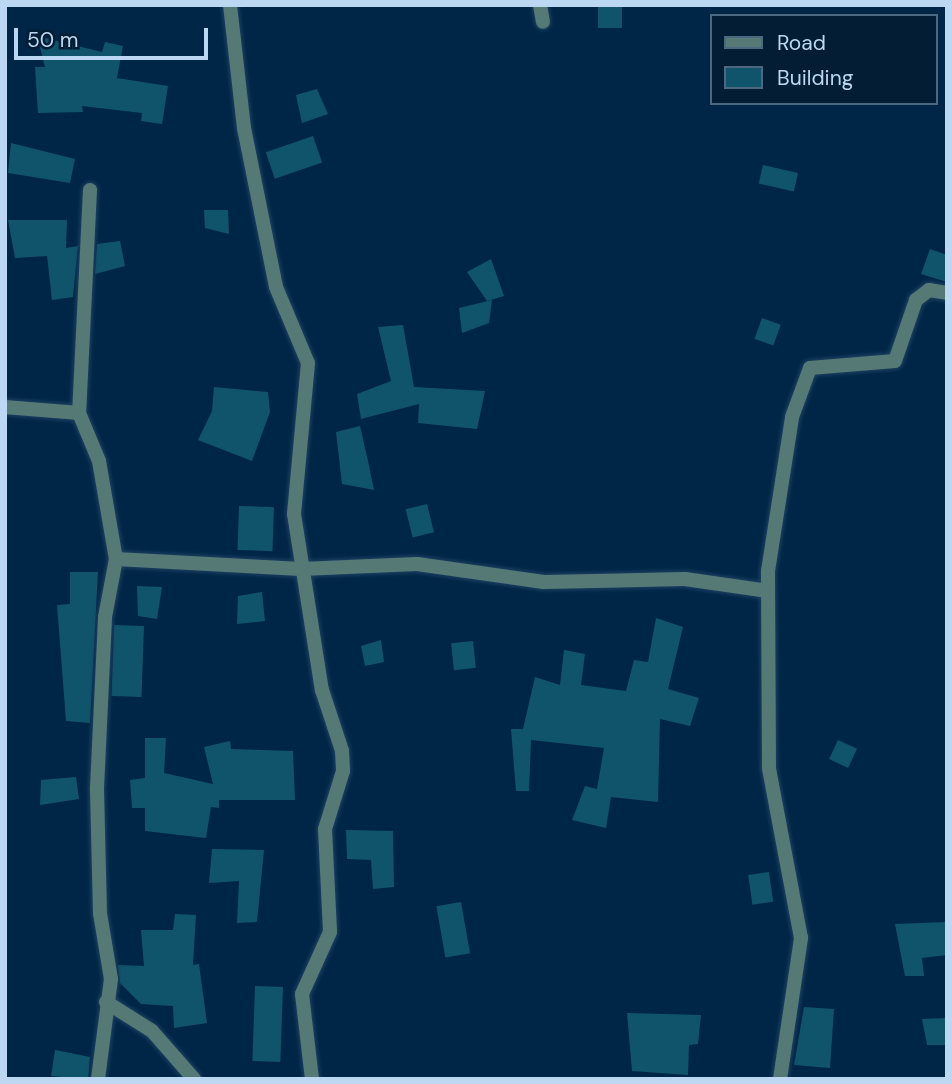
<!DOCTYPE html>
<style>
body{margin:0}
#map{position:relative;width:952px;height:1084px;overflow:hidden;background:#002647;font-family:"DM Sans",sans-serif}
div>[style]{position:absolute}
.building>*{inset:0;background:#10546c;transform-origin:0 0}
.roads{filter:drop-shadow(0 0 2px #1e4262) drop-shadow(0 0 2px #1e4262)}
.minor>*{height:14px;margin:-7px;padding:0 7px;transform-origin:7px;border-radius:7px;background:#557a76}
span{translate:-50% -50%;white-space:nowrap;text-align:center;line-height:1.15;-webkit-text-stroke:6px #021d34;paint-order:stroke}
.frame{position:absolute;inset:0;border:7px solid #bcd7f2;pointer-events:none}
.legend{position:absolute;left:710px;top:14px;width:228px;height:91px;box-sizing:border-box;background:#021d34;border:2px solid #4c6780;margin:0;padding:9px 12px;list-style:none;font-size:21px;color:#bcd7f2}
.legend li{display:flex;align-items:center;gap:14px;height:35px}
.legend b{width:35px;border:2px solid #4c6780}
.scale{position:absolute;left:14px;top:28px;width:194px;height:32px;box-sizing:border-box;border:4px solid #bcd7f2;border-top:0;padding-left:9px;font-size:21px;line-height:24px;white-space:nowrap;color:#bcd7f2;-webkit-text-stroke:5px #021d34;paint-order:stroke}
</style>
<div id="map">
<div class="building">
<i style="left:598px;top:5px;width:24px;height:23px"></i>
<i style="clip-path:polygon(37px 36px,102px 52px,105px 42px,123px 46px,117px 78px,168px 86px,162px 124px,141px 121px,142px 113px,82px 106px,83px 112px,38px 113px,35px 67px,45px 67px)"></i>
<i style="clip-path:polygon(317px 89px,328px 114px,302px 123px,296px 95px)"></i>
<i style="left:313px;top:136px;width:28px;height:50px;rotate:71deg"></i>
<i style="clip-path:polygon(11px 143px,75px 159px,70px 183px,8px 173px)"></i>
<i style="left:763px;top:165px;width:36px;height:19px;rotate:13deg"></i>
<i style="clip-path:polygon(204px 210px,228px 210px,229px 234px,205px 228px)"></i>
<i style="clip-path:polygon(8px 220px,67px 220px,66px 248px,78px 246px,73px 297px,52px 300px,47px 256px,15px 258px)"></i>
<i style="clip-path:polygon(120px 241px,125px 266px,95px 274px,97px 244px)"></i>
<i style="clip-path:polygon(930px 249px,947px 255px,947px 282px,921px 274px)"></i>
<i style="clip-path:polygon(491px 259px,504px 296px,487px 301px,467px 272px)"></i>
<i style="clip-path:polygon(492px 300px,489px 323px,462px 333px,459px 308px)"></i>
<i style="left:762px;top:318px;width:20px;height:22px;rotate:20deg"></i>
<i style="clip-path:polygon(403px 325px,414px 387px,485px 391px,477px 429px,418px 423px,419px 404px,361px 419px,357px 394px,391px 381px,378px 327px)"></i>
<i style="clip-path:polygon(214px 387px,268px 392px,270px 412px,252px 461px,198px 440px,212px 411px)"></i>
<i style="clip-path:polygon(360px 426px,368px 461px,374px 490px,342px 484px,336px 432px)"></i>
<i style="left:427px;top:504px;width:29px;height:22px;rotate:76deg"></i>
<i style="left:239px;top:506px;width:35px;height:44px;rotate:2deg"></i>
<i style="clip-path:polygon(70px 572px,98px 572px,90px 723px,66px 721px,57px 605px,70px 604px)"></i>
<i style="clip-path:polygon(137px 586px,162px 587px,157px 619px,138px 616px)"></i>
<i style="clip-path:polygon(262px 592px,265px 621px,237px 624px,238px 596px)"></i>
<i style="clip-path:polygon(656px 618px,683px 627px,668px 689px,699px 698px,690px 726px,660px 719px,658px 802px,611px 797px,606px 828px,572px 820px,585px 786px,597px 789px,604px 748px,531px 740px,529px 791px,516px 791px,511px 729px,523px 729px,535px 677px,560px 685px,564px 650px,585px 654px,581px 685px,626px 691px,634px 660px,648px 662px)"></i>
<i style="left:144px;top:626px;width:71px;height:30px;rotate:92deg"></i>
<i style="clip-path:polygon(381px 640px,384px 662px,365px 666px,361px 646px)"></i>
<i style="left:473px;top:641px;width:27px;height:22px;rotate:84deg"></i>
<i style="clip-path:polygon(145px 738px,166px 738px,164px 773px,213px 784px,204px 747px,230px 741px,231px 749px,293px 751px,295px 800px,219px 800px,219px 808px,211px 807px,206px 838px,145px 831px,145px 808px,132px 808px,130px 780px,145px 778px)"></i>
<i style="left:838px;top:740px;width:21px;height:21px;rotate:25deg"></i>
<i style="clip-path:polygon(76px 777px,79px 799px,40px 805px,41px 780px)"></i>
<i style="clip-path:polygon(346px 830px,393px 831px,394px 887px,373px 889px,371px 860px,347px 859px)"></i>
<i style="clip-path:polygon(212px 849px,264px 850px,257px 922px,237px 923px,239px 881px,209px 883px)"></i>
<i style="left:769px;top:872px;width:30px;height:21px;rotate:82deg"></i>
<i style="left:461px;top:902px;width:52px;height:25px;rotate:80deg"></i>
<i style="clip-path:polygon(175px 914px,196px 915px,193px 965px,199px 964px,207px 1023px,174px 1028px,173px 1006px,141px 1004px,120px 983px,118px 965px,144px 966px,141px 930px,173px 930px)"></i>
<i style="clip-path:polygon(947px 922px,947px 955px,922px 958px,924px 976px,905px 976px,895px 924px)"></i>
<i style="left:255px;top:986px;width:28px;height:75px;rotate:2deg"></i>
<i style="clip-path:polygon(804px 1007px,834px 1009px,830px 1068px,794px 1065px)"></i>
<i style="clip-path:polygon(627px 1013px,701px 1015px,698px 1044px,689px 1045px,688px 1075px,632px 1071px)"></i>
<i style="clip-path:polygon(947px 1018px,947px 1045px,927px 1045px,922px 1019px)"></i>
<i style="clip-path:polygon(55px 1050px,90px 1057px,88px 1079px,51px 1076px)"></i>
</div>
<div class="roads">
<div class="minor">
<i style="left:230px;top:5px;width:124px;rotate:83.5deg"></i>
<i style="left:244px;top:128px;width:162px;rotate:78.6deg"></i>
<i style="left:276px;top:287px;width:82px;rotate:67.2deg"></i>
<i style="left:308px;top:363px;width:152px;rotate:95.3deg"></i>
<i style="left:294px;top:514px;width:178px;rotate:81deg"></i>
<i style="left:322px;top:690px;width:64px;rotate:71.8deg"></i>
<i style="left:342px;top:751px;width:20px;rotate:87deg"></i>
<i style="left:343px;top:771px;width:61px;rotate:107.2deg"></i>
<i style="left:325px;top:829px;width:103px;rotate:87.2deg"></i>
<i style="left:330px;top:932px;width:68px;rotate:114.3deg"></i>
<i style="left:302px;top:994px;width:86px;rotate:83.3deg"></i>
<i style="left:540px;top:5px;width:17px;rotate:80deg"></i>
<i style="left:90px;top:190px;width:223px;rotate:92.8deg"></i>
<i style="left:79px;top:413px;width:52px;rotate:67.4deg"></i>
<i style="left:99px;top:461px;width:99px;rotate:80.2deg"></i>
<i style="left:116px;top:559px;width:185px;rotate:3.1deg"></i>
<i style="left:301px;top:569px;width:116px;rotate:-2.5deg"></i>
<i style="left:417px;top:564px;width:128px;rotate:8.1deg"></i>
<i style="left:544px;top:582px;width:141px;rotate:-1.2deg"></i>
<i style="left:685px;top:579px;width:84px;rotate:8.2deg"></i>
<i style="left:5px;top:407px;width:74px;rotate:4.6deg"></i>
<i style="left:106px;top:1002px;width:54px;rotate:32.2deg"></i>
<i style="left:152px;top:1031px;width:64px;rotate:48.8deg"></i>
<i style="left:98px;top:1079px;width:101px;rotate:-82.6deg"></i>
<i style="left:111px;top:979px;width:67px;rotate:-99.5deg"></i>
<i style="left:100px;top:913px;width:125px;rotate:-91.4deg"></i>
<i style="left:97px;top:788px;width:171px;rotate:-87.3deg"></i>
<i style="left:105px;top:617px;width:59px;rotate:-79.3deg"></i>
<i style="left:780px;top:1079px;width:143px;rotate:-81.5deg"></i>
<i style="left:801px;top:938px;width:173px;rotate:-100.7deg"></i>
<i style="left:769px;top:768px;width:197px;rotate:-90.3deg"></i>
<i style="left:768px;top:571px;width:156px;rotate:-81.1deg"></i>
<i style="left:792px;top:417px;width:52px;rotate:-69.8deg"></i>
<i style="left:810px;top:368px;width:85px;rotate:-4.7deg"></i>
<i style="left:895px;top:361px;width:65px;rotate:-71deg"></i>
<i style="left:916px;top:300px;width:16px;rotate:-38deg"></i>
<i style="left:929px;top:290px;width:18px;rotate:9deg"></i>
</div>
</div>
<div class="frame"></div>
<ul class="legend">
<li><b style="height:9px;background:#557a76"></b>Road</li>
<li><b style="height:19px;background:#10546c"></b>Building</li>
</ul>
<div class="scale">50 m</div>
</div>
